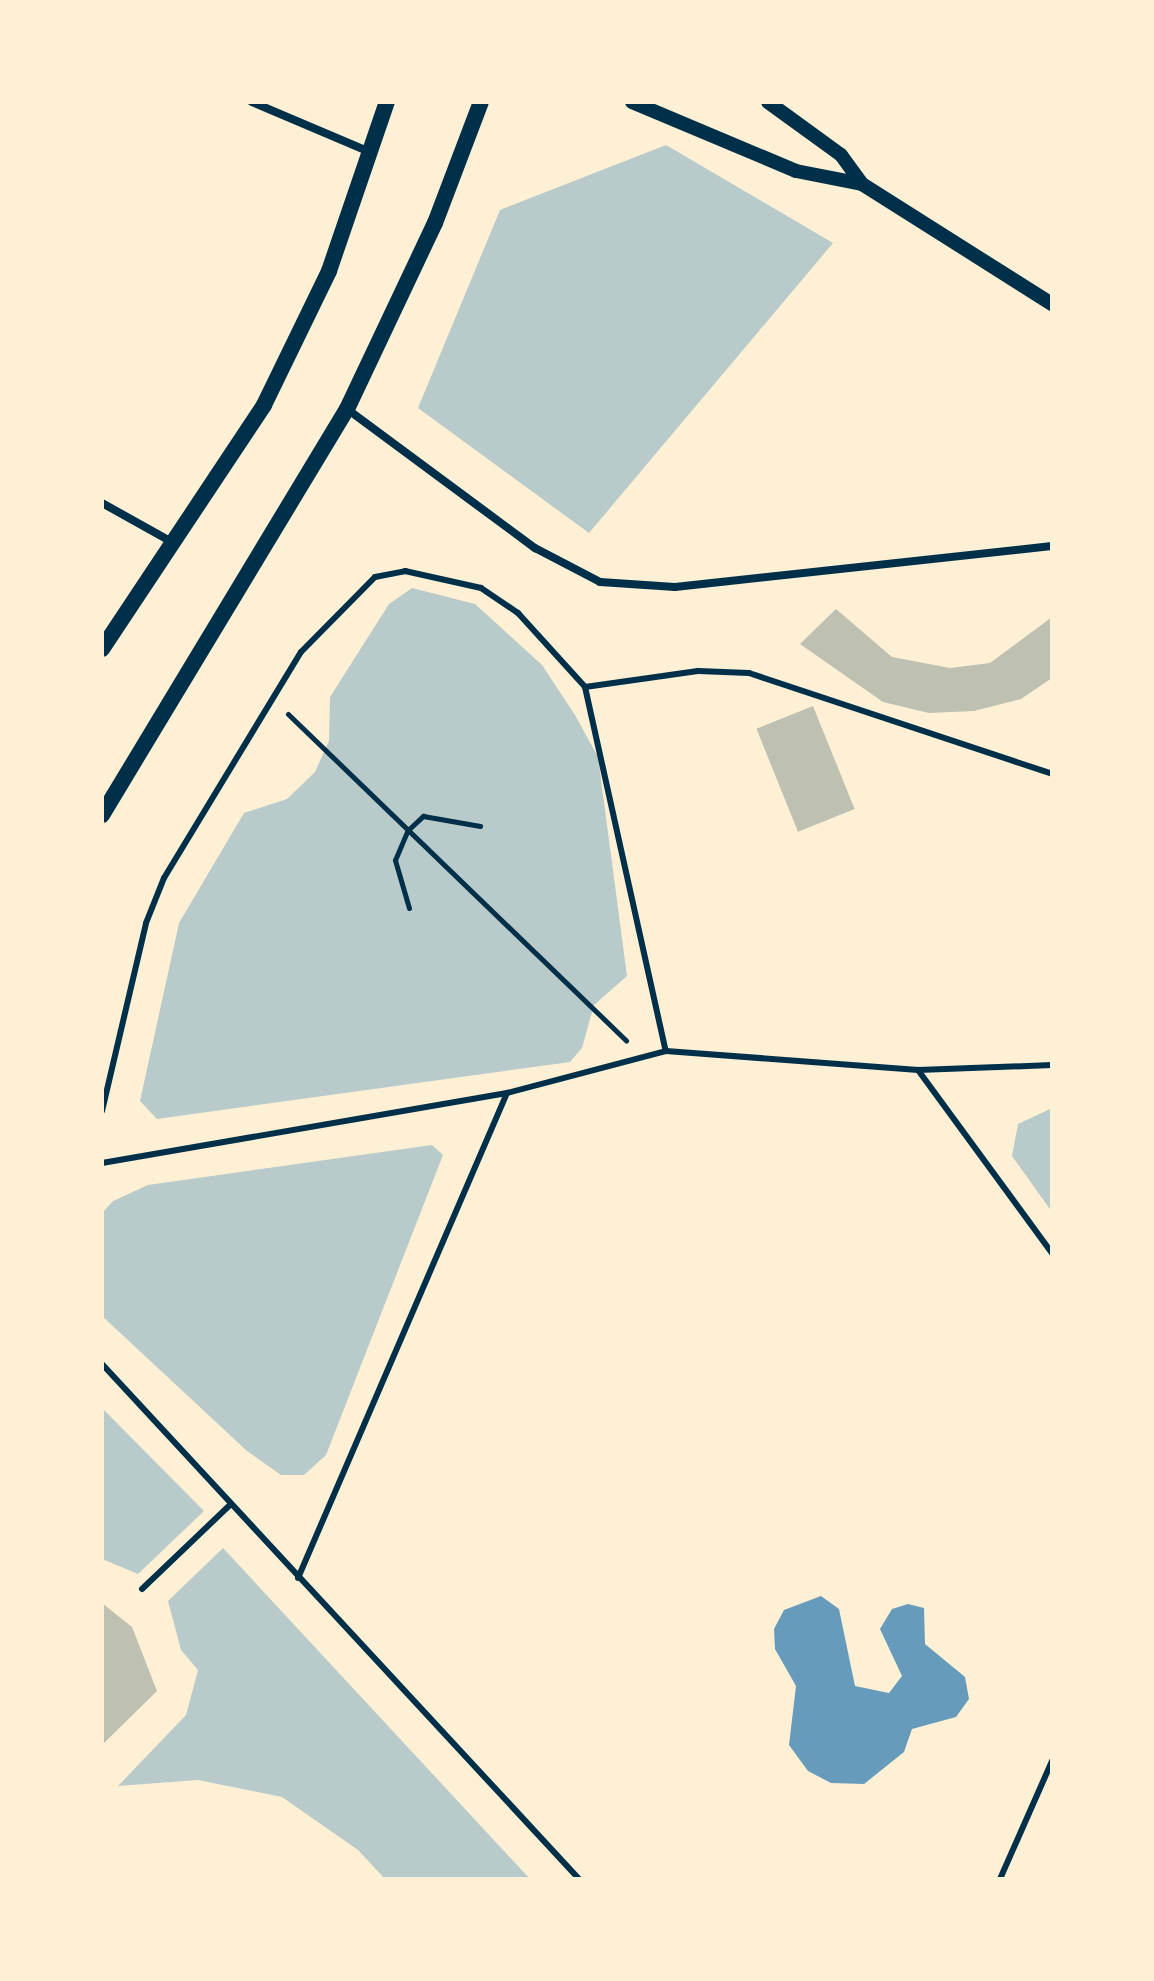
<!DOCTYPE html>
<style>
body{margin:0}
#map{position:relative;width:1154px;height:1981px;overflow:hidden;background:#fdf0d5;font-family:"Varela Round",sans-serif}
div>[style]{position:absolute}
.green>*{inset:0;background:#b9caca}
.water>*{inset:0;background:#669bbc}
.building>*{inset:0;background:#bec0b2;transform-origin:0 0}
.path>*{height:5px;margin:-2.5px;padding:0 2.5px;transform-origin:2.5px;border-radius:2.5px;background:#003049}
.service>*{height:6px;margin:-3px;padding:0 3px;transform-origin:3px;border-radius:3px;background:#003049}
.minor>*{height:8px;margin:-4px;padding:0 4px;transform-origin:4px;border-radius:4px;background:#003049}
.tertiary>*{height:14px;margin:-7px;padding:0 7px;transform-origin:7px;border-radius:7px;background:#003049}
.secondary>*{height:16px;margin:-8px;padding:0 8px;transform-origin:8px;border-radius:8px;background:#003049}
span{translate:-50% -50%;white-space:nowrap;text-align:center;line-height:1.15;-webkit-text-stroke:8px #fdf0d5;paint-order:stroke}
.frame{position:absolute;inset:0;border:104px solid #fdf0d5;pointer-events:none}
</style>
<div id="map">
<div class="green">
<i style="clip-path:polygon(666px 145px,833px 243px,589px 533px,418px 408px,500px 210px)"></i>
<i style="clip-path:polygon(412px 588px,475px 604px,542px 665px,575px 715px,598px 757px,627px 976px,594px 1005px,582px 1048px,570px 1062px,157px 1119px,140px 1101px,179px 923px,244px 813px,287px 799px,315px 772px,329px 741px,330px 697px,389px 604px)"></i>
<i style="clip-path:polygon(1052px 1108px,1052px 1212px,1012px 1156px,1018px 1124px)"></i>
<i style="clip-path:polygon(432px 1145px,443px 1155px,326px 1455px,304px 1475px,281px 1475px,247px 1451px,102px 1316px,102px 1213px,113px 1201px,148px 1185px)"></i>
<i style="clip-path:polygon(102px 1408px,204px 1511px,138px 1574px,102px 1559px)"></i>
<i style="clip-path:polygon(223px 1548px,530px 1879px,385px 1879px,358px 1850px,282px 1797px,198px 1780px,118px 1786px,186px 1715px,198px 1670px,181px 1650px,168px 1601px)"></i>
</div>
<div class="water">
<i style="clip-path:polygon(821px 1596px,839px 1609px,855px 1686px,889px 1693px,902px 1676px,880px 1629px,892px 1609px,908px 1604px,924px 1608px,925px 1644px,965px 1677px,969px 1699px,956px 1717px,912px 1729px,904px 1752px,864px 1784px,831px 1783px,808px 1771px,789px 1745px,796px 1686px,775px 1649px,774px 1629px,784px 1610px)"></i>
</div>
<div class="building">
<i style="clip-path:polygon(836px 609px,892px 657px,950px 668px,990px 663px,1052px 617px,1052px 678px,1021px 699px,974px 711px,929px 713px,883px 702px,800px 644px)"></i>
<i style="left:813px;top:706px;width:111px;height:61px;rotate:68deg"></i>
<i style="clip-path:polygon(102px 1603px,132px 1627px,157px 1691px,102px 1745px)"></i>
</div>
<div class="path">
<i style="left:288px;top:714px;width:470px;rotate:44deg"></i>
<i style="left:409px;top:908px;width:50px;rotate:-106.3deg"></i>
<i style="left:395px;top:860px;width:33px;rotate:-67deg"></i>
<i style="left:408px;top:830px;width:21px;rotate:-43deg"></i>
<i style="left:423px;top:816px;width:58px;rotate:10deg"></i>
</div>
<div class="service">
<i style="left:585px;top:687px;width:114px;rotate:-8.1deg"></i>
<i style="left:698px;top:671px;width:51px;rotate:2.2deg"></i>
<i style="left:749px;top:673px;width:319px;rotate:18.4deg"></i>
<i style="left:918px;top:1070px;width:227px;rotate:53.8deg"></i>
<i style="left:102px;top:1111px;width:193px;rotate:-76.8deg"></i>
<i style="left:146px;top:923px;width:48px;rotate:-68.2deg"></i>
<i style="left:164px;top:878px;width:264px;rotate:-58.8deg"></i>
<i style="left:301px;top:652px;width:105px;rotate:-45.4deg"></i>
<i style="left:375px;top:577px;width:31px;rotate:-11deg"></i>
<i style="left:405px;top:571px;width:78px;rotate:12.6deg"></i>
<i style="left:481px;top:588px;width:45px;rotate:34deg"></i>
<i style="left:518px;top:613px;width:100px;rotate:47.8deg"></i>
<i style="left:585px;top:687px;width:373px;rotate:77.5deg"></i>
<i style="left:102px;top:1163px;width:411px;rotate:-9.8deg"></i>
<i style="left:507px;top:1093px;width:164px;rotate:-14.8deg"></i>
<i style="left:666px;top:1051px;width:253px;rotate:4.3deg"></i>
<i style="left:918px;top:1070px;width:134px;rotate:-2.1deg"></i>
<i style="left:102px;top:1364px;width:702px;rotate:47.19deg"></i>
<i style="left:298px;top:1578px;width:528px;rotate:-66.69deg"></i>
<i style="left:142px;top:1589px;width:123px;rotate:-43.7deg"></i>
<i style="left:1000px;top:1879px;width:129px;rotate:-66.2deg"></i>
</div>
<div class="minor">
<i style="left:252px;top:102px;width:128px;rotate:23deg"></i>
<i style="left:347px;top:409px;width:234px;rotate:36.5deg"></i>
<i style="left:535px;top:548px;width:73px;rotate:27.6deg"></i>
<i style="left:600px;top:582px;width:75px;rotate:3.8deg"></i>
<i style="left:675px;top:587px;width:379px;rotate:-6.2deg"></i>
<i style="left:102px;top:503px;width:80px;rotate:29.1deg"></i>
</div>
<div class="tertiary">
<i style="left:632px;top:102px;width:178px;rotate:22.8deg"></i>
<i style="left:796px;top:171px;width:67px;rotate:11.1deg"></i>
<i style="left:768px;top:102px;width:90px;rotate:36deg"></i>
<i style="left:841px;top:155px;width:36px;rotate:54deg"></i>
<i style="left:862px;top:184px;width:225px;rotate:32.3deg"></i>
</div>
<div class="secondary">
<i style="left:102px;top:649px;width:293px;rotate:-56.4deg"></i>
<i style="left:264px;top:405px;width:149px;rotate:-64.1deg"></i>
<i style="left:329px;top:271px;width:179px;rotate:-71.1deg"></i>
<i style="left:102px;top:815px;width:474px;rotate:-58.9deg"></i>
<i style="left:347px;top:409px;width:206px;rotate:-64.7deg"></i>
<i style="left:435px;top:223px;width:129px;rotate:-69.2deg"></i>
</div>
<div class="frame"></div>
</div>
